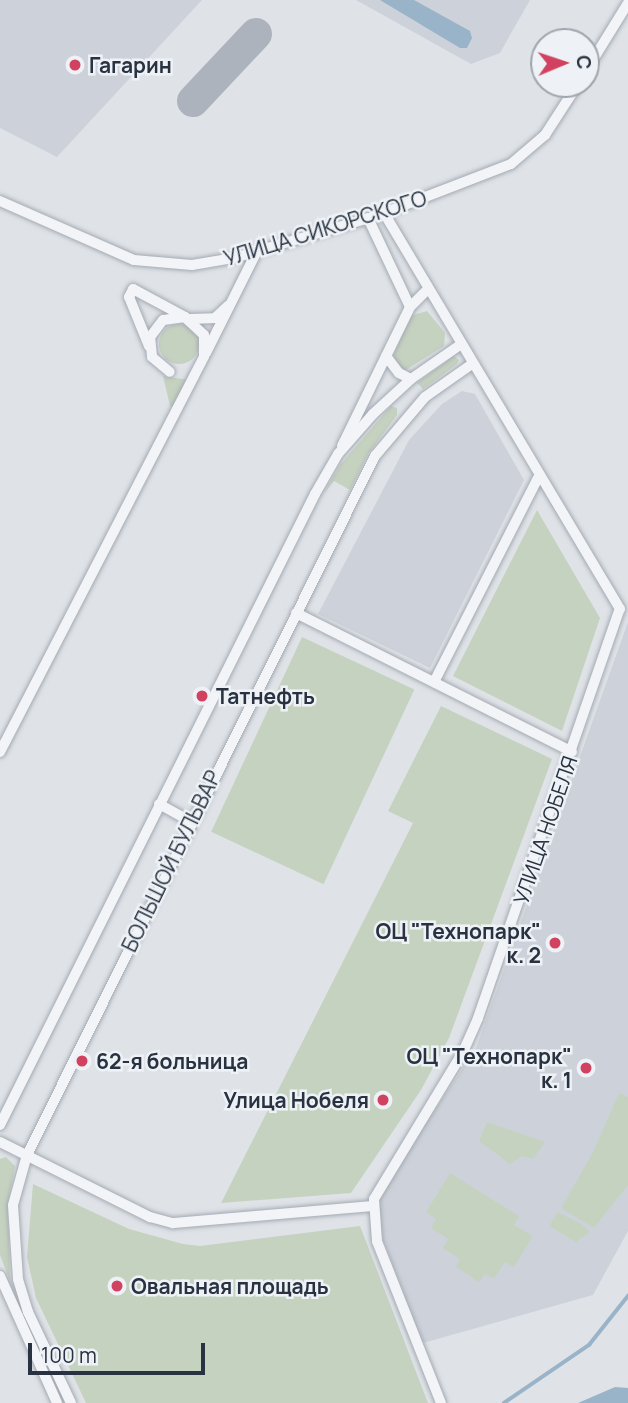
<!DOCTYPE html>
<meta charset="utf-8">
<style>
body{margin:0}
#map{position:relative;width:628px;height:1403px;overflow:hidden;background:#dfe3e8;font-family:Manrope,sans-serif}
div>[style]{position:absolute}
.built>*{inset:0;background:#cdd2da}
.green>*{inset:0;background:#c6d2c0;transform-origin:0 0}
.round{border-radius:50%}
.water>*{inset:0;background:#99b3c9}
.stream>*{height:3.5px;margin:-1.75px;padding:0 1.75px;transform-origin:1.75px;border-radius:1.75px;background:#99b3c9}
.taxiway>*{height:32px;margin:-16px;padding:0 16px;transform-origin:16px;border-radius:16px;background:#acb3bd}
.roads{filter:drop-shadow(0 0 2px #a4aab2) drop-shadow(0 0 2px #a4aab2)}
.street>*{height:10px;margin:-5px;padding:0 5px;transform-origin:5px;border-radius:5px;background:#f2f4f7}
.dots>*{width:19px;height:19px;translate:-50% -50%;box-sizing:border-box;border:4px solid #eef2f6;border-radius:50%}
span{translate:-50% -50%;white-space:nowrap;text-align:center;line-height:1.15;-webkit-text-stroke:5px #eef2f6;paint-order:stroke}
.poi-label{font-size:21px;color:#283240;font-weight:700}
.left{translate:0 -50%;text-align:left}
.right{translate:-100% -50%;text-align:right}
.street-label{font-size:21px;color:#283240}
.north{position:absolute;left:530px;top:28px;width:70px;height:70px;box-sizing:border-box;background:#eef2f6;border:2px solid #9fa5ad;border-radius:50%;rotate:88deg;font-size:19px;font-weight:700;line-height:28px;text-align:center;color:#283240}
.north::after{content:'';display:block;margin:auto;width:24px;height:32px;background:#d0425f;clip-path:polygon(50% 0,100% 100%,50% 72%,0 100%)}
.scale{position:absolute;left:28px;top:1343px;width:177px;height:32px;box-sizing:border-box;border:4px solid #283240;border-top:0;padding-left:9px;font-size:21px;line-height:24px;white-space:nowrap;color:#283240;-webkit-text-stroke:5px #eef2f6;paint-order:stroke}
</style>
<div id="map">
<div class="built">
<i style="clip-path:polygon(0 0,202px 0,57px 157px,0 128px)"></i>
<i style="clip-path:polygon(356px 0,530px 0,500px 53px,471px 64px)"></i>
<i style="clip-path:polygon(462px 391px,475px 394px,524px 480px,430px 668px,318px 614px,409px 440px,442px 404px)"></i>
<i style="clip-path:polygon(628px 622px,628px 1231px,593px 1295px,423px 1343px,380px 1232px,379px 1194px,476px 1048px)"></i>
</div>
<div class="green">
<i style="clip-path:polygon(427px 311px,445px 333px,444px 346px,404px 371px,394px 358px,395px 351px,410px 316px)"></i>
<i class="round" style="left:159px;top:324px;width:40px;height:40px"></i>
<i style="clip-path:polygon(454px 356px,459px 360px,457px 364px,423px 389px,417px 383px)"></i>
<i style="clip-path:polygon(163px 376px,189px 380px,173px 407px,170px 406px)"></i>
<i style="clip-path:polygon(391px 406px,397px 408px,397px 415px,368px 454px,350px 490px,334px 481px,324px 493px,340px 465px)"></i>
<i style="clip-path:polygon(537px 510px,600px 618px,562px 731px,453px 676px)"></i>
<i style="left:302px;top:637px;width:124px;height:215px;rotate:25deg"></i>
<i style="clip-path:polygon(441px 706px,552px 759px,449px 1038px,421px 1090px,351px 1193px,221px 1203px,413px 823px,388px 811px)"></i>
<i style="clip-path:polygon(619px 1093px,628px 1097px,628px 1185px,594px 1228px,561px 1208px,592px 1154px)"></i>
<i style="clip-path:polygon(487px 1122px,545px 1142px,533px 1159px,522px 1156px,510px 1164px,479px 1141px)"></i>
<i style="clip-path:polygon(6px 1157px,15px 1166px,8px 1203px,10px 1281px,0 1255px,0 1159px)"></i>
<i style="clip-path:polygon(450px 1173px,519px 1216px,514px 1225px,533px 1236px,514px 1267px,505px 1262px,494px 1279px,485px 1274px,479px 1282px,456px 1267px,460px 1259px,443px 1248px,448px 1239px,431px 1228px,436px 1219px,426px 1212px)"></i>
<i style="clip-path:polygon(33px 1184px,129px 1229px,183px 1244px,200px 1246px,360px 1226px,428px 1403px,86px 1403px,36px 1298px,27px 1257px)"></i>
<i style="clip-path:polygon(558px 1212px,583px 1225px,590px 1232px,576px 1242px,549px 1226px)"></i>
</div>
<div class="water">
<i style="clip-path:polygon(380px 0,414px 0,470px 31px,472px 38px,467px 48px,460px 48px)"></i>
<i style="clip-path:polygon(615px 1387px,628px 1388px,628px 1403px,578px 1403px)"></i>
</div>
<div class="stream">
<i style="left:504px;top:1403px;width:103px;rotate:-34.3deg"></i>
<i style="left:589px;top:1345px;width:63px;rotate:-51.5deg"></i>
</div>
<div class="taxiway">
<i style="left:193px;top:101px;width:92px;rotate:-46.8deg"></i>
</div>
<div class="roads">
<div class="street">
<i style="left:586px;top:71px;width:80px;rotate:-58.3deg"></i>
<i style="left:0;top:201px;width:146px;rotate:23.8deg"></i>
<i style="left:134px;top:260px;width:58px;rotate:4.9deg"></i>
<i style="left:192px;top:265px;width:43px;rotate:-9.5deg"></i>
<i style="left:234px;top:258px;width:148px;rotate:-16.5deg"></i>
<i style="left:376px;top:216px;width:145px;rotate:-21.1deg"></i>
<i style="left:511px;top:164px;width:45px;rotate:-40.5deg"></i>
<i style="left:545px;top:135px;width:61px;rotate:-57.1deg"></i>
<i style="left:384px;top:213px;width:461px;rotate:59.2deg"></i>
<i style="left:368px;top:218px;width:98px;rotate:64.7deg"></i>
<i style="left:190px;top:319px;width:25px;rotate:-2deg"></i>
<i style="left:215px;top:318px;width:18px;rotate:-43deg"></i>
<i style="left:149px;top:346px;width:53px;rotate:-112.2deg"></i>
<i style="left:129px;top:297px;width:9px;rotate:-63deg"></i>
<i style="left:133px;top:289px;width:59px;rotate:28.3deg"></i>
<i style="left:206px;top:353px;width:112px;rotate:-63.4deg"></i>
<i style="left:386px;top:356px;width:21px;rotate:53deg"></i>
<i style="left:399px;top:373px;width:13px;rotate:27deg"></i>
<i style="left:342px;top:446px;width:155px;rotate:-63.9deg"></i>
<i style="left:410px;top:307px;width:24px;rotate:-45deg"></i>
<i style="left:296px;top:613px;width:309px;rotate:26.7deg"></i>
<i style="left:434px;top:682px;width:229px;rotate:-63deg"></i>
<i style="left:0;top:752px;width:445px;rotate:-62.7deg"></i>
<i style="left:204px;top:356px;width:21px;rotate:-90deg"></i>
<i style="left:204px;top:335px;width:26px;rotate:-137deg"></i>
<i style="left:185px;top:317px;width:22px;rotate:172deg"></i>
<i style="left:163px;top:320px;width:21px;rotate:127deg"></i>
<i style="left:150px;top:337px;width:20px;rotate:84deg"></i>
<i style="left:152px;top:357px;width:23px;rotate:40deg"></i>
<i style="left:159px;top:804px;width:35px;rotate:29deg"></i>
<i style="left:0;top:1125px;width:705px;rotate:-63.47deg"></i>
<i style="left:315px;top:494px;width:46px;rotate:-60.1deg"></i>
<i style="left:338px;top:454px;width:53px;rotate:-48.8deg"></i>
<i style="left:373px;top:414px;width:52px;rotate:-42.6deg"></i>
<i style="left:411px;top:379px;width:60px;rotate:-34.8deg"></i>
<i style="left:0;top:1142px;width:168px;rotate:26.6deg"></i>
<i style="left:150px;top:1217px;width:24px;rotate:15deg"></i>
<i style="left:173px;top:1223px;width:201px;rotate:-4.9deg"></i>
<i style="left:0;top:1276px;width:139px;rotate:65.8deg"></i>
<i style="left:71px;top:1403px;width:101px;rotate:-115.3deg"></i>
<i style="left:28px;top:1312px;width:34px;rotate:-107deg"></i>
<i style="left:18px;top:1279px;width:74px;rotate:-93.9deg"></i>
<i style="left:13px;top:1205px;width:52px;rotate:-74.4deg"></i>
<i style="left:27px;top:1155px;width:781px;rotate:-63.53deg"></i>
<i style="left:375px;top:456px;width:77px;rotate:-49.7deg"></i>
<i style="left:425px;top:397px;width:57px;rotate:-35.1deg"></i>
<i style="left:441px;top:1403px;width:174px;rotate:-111.6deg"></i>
<i style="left:377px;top:1241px;width:42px;rotate:-94.1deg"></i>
<i style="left:374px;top:1199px;width:172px;rotate:-58.8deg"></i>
<i style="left:463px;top:1052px;width:37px;rotate:-66deg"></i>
<i style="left:478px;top:1018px;width:433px;rotate:-70.9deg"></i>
</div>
</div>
<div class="dots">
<i style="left:75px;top:65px;background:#d0425f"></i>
<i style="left:202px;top:696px;background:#d0425f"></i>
<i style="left:555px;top:943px;background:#d0425f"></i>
<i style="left:82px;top:1061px;background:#d0425f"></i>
<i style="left:586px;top:1068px;background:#d0425f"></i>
<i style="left:383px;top:1100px;background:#d0425f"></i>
<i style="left:117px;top:1286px;background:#d0425f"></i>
</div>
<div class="poi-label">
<span class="left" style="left:89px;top:65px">Гагарин</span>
<span class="left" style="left:216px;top:696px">Татнефть</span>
<span class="right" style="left:541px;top:943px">ОЦ "Технопарк"<br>к. 2</span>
<span class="right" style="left:572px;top:1068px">ОЦ "Технопарк"<br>к. 1</span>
<span class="left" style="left:96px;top:1061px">62-я больница</span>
<span class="right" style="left:369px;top:1100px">Улица Нобеля</span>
<span class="left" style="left:131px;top:1286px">Овальная площадь</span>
</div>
<div class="street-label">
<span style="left:325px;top:228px;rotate:-17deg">УЛИЦА СИКОРСКОГО</span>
<span style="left:545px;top:830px;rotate:-71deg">УЛИЦА НОБЕЛЯ</span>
<span style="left:171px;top:861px;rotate:-64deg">БОЛЬШОЙ БУЛЬВАР</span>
</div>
<div class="north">С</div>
<div class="scale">100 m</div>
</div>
